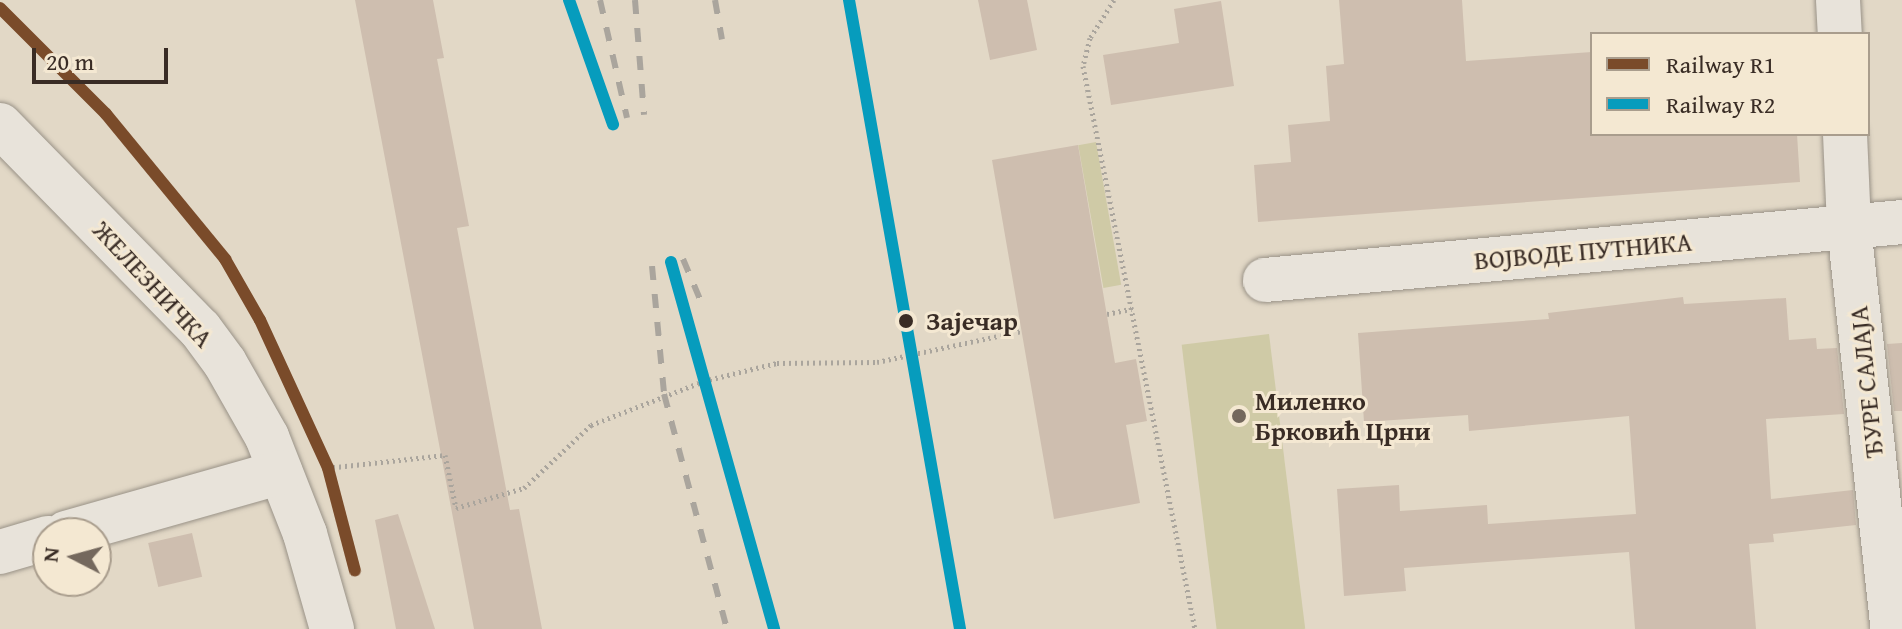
<!DOCTYPE html>
<meta charset="utf-8">
<style>
body{margin:0}
#map{position:relative;width:1902px;height:629px;overflow:hidden;background:#e2d8c6;font-family:"Gentium Book Plus",serif}
div>[style]{position:absolute}
.green>*{inset:0;background:#cfcaa6;transform-origin:0 0}
.building>*{inset:0;background:#cebeaf;transform-origin:0 0}
.path>*{height:5px;margin-top:-2.5px;transform-origin:0;background:repeating-linear-gradient(90deg,#aaa59d 0 2px,transparent 0 6px)}
.roads{filter:drop-shadow(0 0 2px #999287) drop-shadow(0 0 2px #999287)}
.street>*{height:44px;margin:-22px;padding:0 22px;transform-origin:22px;border-radius:22px;background:#e8e3da}
.rail>*{height:6px;margin-top:-3px;transform-origin:0;background:repeating-linear-gradient(90deg,#aaa59d 0 14px,transparent 0 28px)}
.rail-1>*{height:12px;margin:-6px;padding:0 6px;transform-origin:6px;border-radius:6px;background:#7a4b2a}
.rail-2>*{height:12px;margin:-6px;padding:0 6px;transform-origin:6px;border-radius:6px;background:#069cbd}
.dots>*{width:22px;height:22px;translate:-50% -50%;box-sizing:border-box;border:4px solid #f4e8d2;border-radius:50%}
span{translate:-50% -50%;white-space:nowrap;text-align:center;line-height:1.15;-webkit-text-stroke:6px #f4e8d2;paint-order:stroke}
.street-label{font-size:26px;color:#392c25}
.stop-label{font-size:26px;color:#392c25;font-weight:700}
.left{translate:0 -50%;text-align:left}
.poi-label{font-size:26px;color:#392c25;font-weight:700}
.legend{position:absolute;left:1590px;top:32px;width:280px;height:104px;box-sizing:border-box;background:#f4e8d2;border:2px solid #a99d8d;margin:0;padding:10px 14px;list-style:none;font-size:24px;color:#392c25}
.legend li{display:flex;align-items:center;gap:16px;height:40px}
.legend b{width:40px;border:2px solid #a99d8d}
.north{position:absolute;left:32px;top:517px;width:80px;height:80px;box-sizing:border-box;background:#f4e8d2;border:2px solid #a99d8d;border-radius:50%;rotate:276deg;font-size:22px;font-weight:700;line-height:32px;text-align:center;color:#392c25}
.north::after{content:'';display:block;margin:auto;width:28px;height:36px;background:#74685d;clip-path:polygon(50% 0,100% 100%,50% 72%,0 100%)}
.scale{position:absolute;left:32px;top:48px;width:136px;height:36px;box-sizing:border-box;border:4px solid #392c25;border-top:0;padding-left:10px;font-size:24px;line-height:28px;white-space:nowrap;color:#392c25;-webkit-text-stroke:6px #f4e8d2;paint-order:stroke}
</style>
<div id="map">
<div class="green">
<i style="left:1096px;top:142px;width:145px;height:18px;rotate:80deg"></i>
<i style="left:1269px;top:334px;width:297px;height:88px;rotate:83deg"></i>
</div>
<div class="building">
<i style="clip-path:polygon(355px 0,433px 0,444px 58px,437px 59px,469px 226px,457px 228px,510px 510px,519px 509px,542px 629px,474px 629px)"></i>
<i style="clip-path:polygon(978px 0,1027px 0,1037px 50px,990px 60px)"></i>
<i style="clip-path:polygon(1339px 0,1462px 0,1466px 61px,1592px 52px,1592px 134px,1797px 134px,1800px 182px,1258px 222px,1254px 165px,1291px 162px,1288px 125px,1330px 121px,1326px 66px,1344px 64px)"></i>
<i style="clip-path:polygon(1221px 1px,1234px 86px,1111px 105px,1103px 55px,1179px 43px,1174px 9px)"></i>
<i style="clip-path:polygon(1078px 145px,1115px 363px,1136px 359px,1147px 421px,1126px 425px,1140px 503px,1054px 519px,992px 160px)"></i>
<i style="clip-path:polygon(1683px 297px,1684px 304px,1786px 298px,1789px 340px,1816px 338px,1817px 349px,1837px 348px,1844px 414px,1766px 419px,1771px 499px,1853px 490px,1856px 525px,1773px 534px,1774px 542px,1749px 544px,1756px 629px,1635px 629px,1629px 552px,1404px 568px,1406px 591px,1344px 596px,1337px 489px,1399px 485px,1400px 511px,1487px 505px,1488px 524px,1636px 514px,1629px 416px,1469px 431px,1468px 415px,1364px 422px,1358px 333px,1549px 319px,1548px 313px)"></i>
<i style="clip-path:polygon(1902px 343px,1902px 411px,1894px 411px,1887px 344px)"></i>
<i style="clip-path:polygon(398px 514px,435px 629px,396px 629px,375px 520px)"></i>
<i style="left:192px;top:533px;width:45px;height:45px;rotate:77deg"></i>
</div>
<div class="path">
<i style="left:1114px;top:0;width:45px;rotate:122.3deg"></i>
<i style="left:1090px;top:38px;width:29px;rotate:104deg"></i>
<i style="left:1083px;top:66px;width:574px;rotate:78.75deg"></i>
<i style="left:1107px;top:314px;width:25px;rotate:-12deg"></i>
<i style="left:327px;top:468px;width:119px;rotate:-6.3deg"></i>
<i style="left:445px;top:455px;width:54px;rotate:78.3deg"></i>
<i style="left:456px;top:508px;width:71px;rotate:-16.4deg"></i>
<i style="left:524px;top:488px;width:92px;rotate:-43.2deg"></i>
<i style="left:591px;top:425px;width:121px;rotate:-21.3deg"></i>
<i style="left:704px;top:381px;width:75px;rotate:-13.9deg"></i>
<i style="left:777px;top:363px;width:100px;rotate:-0.6deg"></i>
<i style="left:877px;top:362px;width:147px;rotate:-12.1deg"></i>
</div>
<div class="roads">
<div class="street">
<i style="left:1838px;top:0;width:34px;rotate:87deg"></i>
<i style="left:0;top:125px;width:286px;rotate:45.6deg"></i>
<i style="left:200px;top:329px;width:42px;rotate:53.7deg"></i>
<i style="left:225px;top:363px;width:85px;rotate:60.4deg"></i>
<i style="left:267px;top:437px;width:104px;rotate:68.6deg"></i>
<i style="left:305px;top:534px;width:99px;rotate:74.1deg"></i>
<i style="left:1845px;top:134px;width:93px;rotate:87.5deg"></i>
<i style="left:1849px;top:227px;width:404px;rotate:83.8deg"></i>
<i style="left:1265px;top:280px;width:640px;rotate:-5.2deg"></i>
<i style="left:66px;top:533px;width:223px;rotate:-15.8deg"></i>
<i style="left:0;top:552px;width:50px;rotate:-16.3deg"></i>
</div>
</div>
<div class="rail">
<i style="left:569px;top:0;width:132px;rotate:70.5deg"></i>
<i style="left:600px;top:0;width:121px;rotate:77.1deg"></i>
<i style="left:635px;top:0;width:115px;rotate:85.5deg"></i>
<i style="left:715px;top:0;width:40px;rotate:80deg"></i>
<i style="left:0;top:8px;width:150px;rotate:45deg"></i>
<i style="left:106px;top:114px;width:188px;rotate:50.6deg"></i>
<i style="left:225px;top:259px;width:70px;rotate:60.2deg"></i>
<i style="left:260px;top:320px;width:163px;rotate:65.3deg"></i>
<i style="left:328px;top:468px;width:106px;rotate:75.3deg"></i>
<i style="left:683px;top:259px;width:49px;rotate:67.1deg"></i>
<i style="left:671px;top:262px;width:381px;rotate:74.3deg"></i>
<i style="left:652px;top:266px;width:129px;rotate:84.6deg"></i>
<i style="left:664px;top:394px;width:243px;rotate:75deg"></i>
<i style="left:902px;top:294px;width:340px;rotate:80.2deg"></i>
</div>
<div class="rail-1">
<i style="left:0;top:8px;width:150px;rotate:45deg"></i>
<i style="left:106px;top:114px;width:188px;rotate:50.6deg"></i>
<i style="left:225px;top:259px;width:70px;rotate:60.2deg"></i>
<i style="left:260px;top:320px;width:163px;rotate:65.3deg"></i>
<i style="left:328px;top:468px;width:106px;rotate:75.3deg"></i>
</div>
<div class="rail-2">
<i style="left:569px;top:0;width:132px;rotate:70.5deg"></i>
<i style="left:849px;top:0;width:639px;rotate:79.99deg"></i>
<i style="left:671px;top:262px;width:381px;rotate:74.3deg"></i>
</div>
<div class="dots">
<i style="left:906px;top:321px;background:#392c25"></i>
<i style="left:1239px;top:416px;background:#74685d"></i>
</div>
<div class="street-label">
<span style="left:1583px;top:251px;rotate:-5deg">ВОЈВОДЕ ПУТНИКА</span>
<span style="left:153px;top:284px;rotate:47deg">ЖЕЛЕЗНИЧКА</span>
<span style="left:1866px;top:382px;rotate:-96deg">ЂУРЕ САЛАЈА</span>
</div>
<div class="stop-label">
<span class="left" style="left:926px;top:321px">Зајечар</span>
</div>
<div class="poi-label">
<span class="left" style="left:1255px;top:416px">Миленко<br>Брковић Црни</span>
</div>
<ul class="legend">
<li><b style="height:10px;background:#7a4b2a"></b>Railway R1</li>
<li><b style="height:10px;background:#069cbd"></b>Railway R2</li>
</ul>
<div class="north">N</div>
<div class="scale">20 m</div>
</div>
